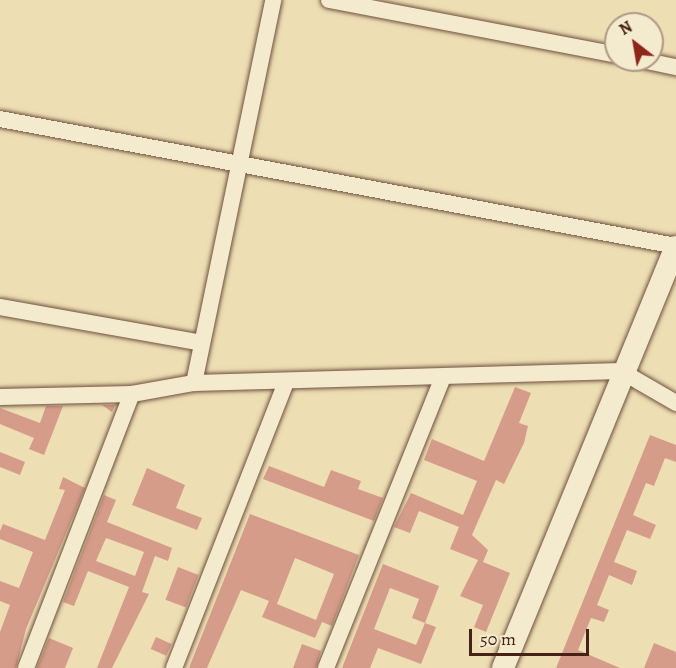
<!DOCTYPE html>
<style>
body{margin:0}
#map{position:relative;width:676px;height:668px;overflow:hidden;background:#eedeb4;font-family:Alegreya,serif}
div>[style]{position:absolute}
.building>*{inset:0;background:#d69c8a;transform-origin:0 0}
.roads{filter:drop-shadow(0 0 2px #6e513d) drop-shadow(0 0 2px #6e513d)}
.street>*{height:16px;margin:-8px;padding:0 8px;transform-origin:8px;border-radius:8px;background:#f4eace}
.secondary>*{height:22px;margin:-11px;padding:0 11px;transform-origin:11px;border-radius:11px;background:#f4eace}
span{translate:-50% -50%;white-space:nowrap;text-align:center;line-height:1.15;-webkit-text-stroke:5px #f4eace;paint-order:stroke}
.north{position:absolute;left:604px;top:12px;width:60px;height:60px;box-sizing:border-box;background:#f4eace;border:2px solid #ae9a84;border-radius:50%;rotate:329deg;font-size:16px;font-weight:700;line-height:24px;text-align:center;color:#442215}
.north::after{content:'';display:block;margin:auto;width:21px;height:27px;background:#8f2418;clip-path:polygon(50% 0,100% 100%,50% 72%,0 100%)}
.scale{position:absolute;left:469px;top:629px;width:120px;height:27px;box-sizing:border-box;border:3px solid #442215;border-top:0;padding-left:8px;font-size:18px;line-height:21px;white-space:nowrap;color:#442215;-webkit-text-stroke:4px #f4eace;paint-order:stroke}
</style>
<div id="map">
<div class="building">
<i style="clip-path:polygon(515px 387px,531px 393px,519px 423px,528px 426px,524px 443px,504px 484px,496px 480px,472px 535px,488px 550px,483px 562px,510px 573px,486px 632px,474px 627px,483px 605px,460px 596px,478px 560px,450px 549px,459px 527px,419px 511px,410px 533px,394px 527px,411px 493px,463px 515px,477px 481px,424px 460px,432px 439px,484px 461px)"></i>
<i style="clip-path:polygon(102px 405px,115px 405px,112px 412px)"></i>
<i style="clip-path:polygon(46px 406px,63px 406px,44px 455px,29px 449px,34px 438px,0 424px,0 408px,40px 423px)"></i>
<i style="clip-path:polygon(650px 435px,676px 445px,676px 462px,665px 458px,654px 486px,646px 483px,633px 515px,656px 525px,650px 539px,627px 530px,614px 562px,637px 571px,632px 585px,609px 575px,597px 605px,609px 610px,604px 622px,591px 618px,578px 650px,620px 668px,556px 668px)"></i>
<i style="clip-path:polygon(0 452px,25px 462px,20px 475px,0 467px)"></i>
<i style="clip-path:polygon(269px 466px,324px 487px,331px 470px,361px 481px,358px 489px,383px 498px,374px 521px,263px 479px)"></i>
<i style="clip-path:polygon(147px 468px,185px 485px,176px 508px,202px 518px,197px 530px,132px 505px)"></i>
<i style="clip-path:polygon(63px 477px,85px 488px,26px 629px,16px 668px,0 668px,0 632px,10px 605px,0 601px,0 581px,19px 588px,33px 552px,0 539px,0 531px,3px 524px,45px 540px,65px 490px,59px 489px)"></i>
<i style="clip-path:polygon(evenodd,104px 495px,116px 500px,107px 522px,172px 548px,168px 561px,155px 556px,142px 592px,149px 594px,112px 668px,97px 668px,129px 587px,88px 571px,74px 606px,63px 602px,104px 495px,106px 538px,144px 552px,135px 576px,96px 561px,106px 538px)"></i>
<i style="clip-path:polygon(evenodd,250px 514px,359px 555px,337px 613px,332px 626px,322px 622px,315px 638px,262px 617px,269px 601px,241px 590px,207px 668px,189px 668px,250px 514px,295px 558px,334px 574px,316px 620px,277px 604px,295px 558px)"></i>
<i style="clip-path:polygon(evenodd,383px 564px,439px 586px,425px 623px,436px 627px,421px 664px,378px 648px,370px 668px,342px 668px,383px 564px,390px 588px,419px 599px,412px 618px,425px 623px,416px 645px,374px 629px,390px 588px)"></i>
<i style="left:178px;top:567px;width:22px;height:35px;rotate:21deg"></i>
<i style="left:156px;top:637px;width:17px;height:13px;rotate:24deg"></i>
<i style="clip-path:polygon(49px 638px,73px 648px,65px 668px,37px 668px)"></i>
<i style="clip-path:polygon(654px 643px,676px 652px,676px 668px,644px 668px)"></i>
<i style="clip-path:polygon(302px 644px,321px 651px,316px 668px,293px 668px)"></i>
</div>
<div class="roads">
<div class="street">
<i style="left:329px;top:0;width:292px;rotate:10.8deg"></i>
<i style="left:642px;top:60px;width:35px;rotate:12deg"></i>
<i style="left:0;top:119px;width:688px;rotate:10.64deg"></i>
<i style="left:0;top:307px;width:205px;rotate:10.1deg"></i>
<i style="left:194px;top:383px;width:391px;rotate:-78.3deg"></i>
<i style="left:0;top:397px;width:132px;rotate:-1.3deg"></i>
<i style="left:132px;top:394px;width:63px;rotate:-10.1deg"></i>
<i style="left:194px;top:383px;width:427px;rotate:-1.6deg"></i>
<i style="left:621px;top:371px;width:64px;rotate:30.2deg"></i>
<i style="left:26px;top:668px;width:294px;rotate:-68.9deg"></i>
<i style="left:174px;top:668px;width:307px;rotate:-68.6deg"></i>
<i style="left:326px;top:668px;width:311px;rotate:-68.1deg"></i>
</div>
<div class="secondary">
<i style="left:503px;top:668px;width:455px;rotate:-67.7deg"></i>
</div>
</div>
<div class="north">N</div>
<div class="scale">50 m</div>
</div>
